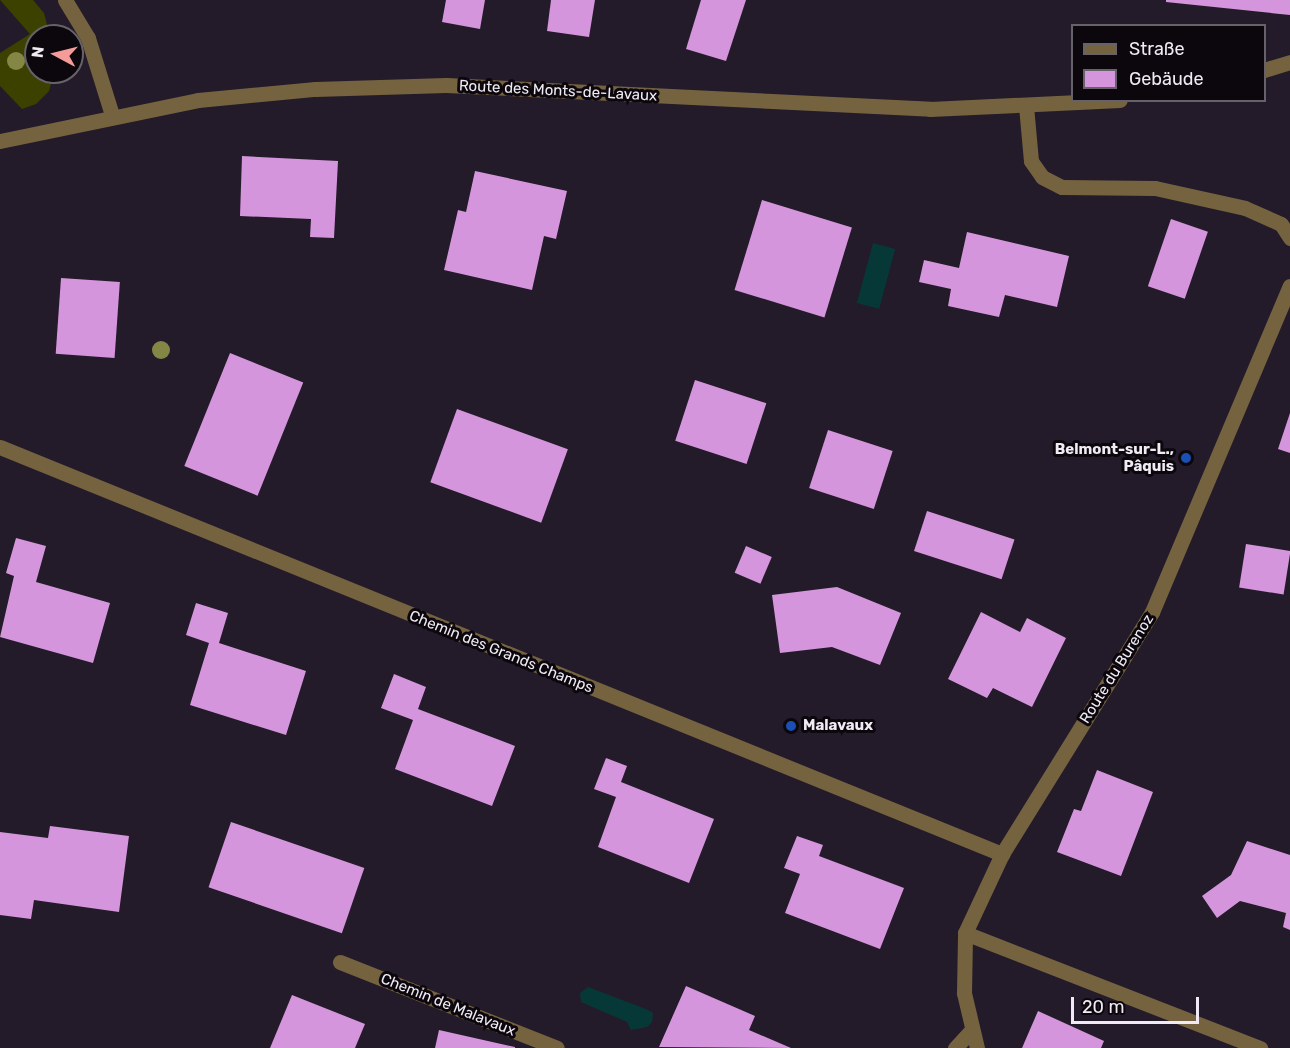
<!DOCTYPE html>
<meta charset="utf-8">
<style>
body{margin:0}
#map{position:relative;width:1290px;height:1048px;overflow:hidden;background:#231b29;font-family:Rubik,sans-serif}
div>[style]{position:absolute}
.green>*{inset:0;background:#3d4100}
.water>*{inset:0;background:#073838;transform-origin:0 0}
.building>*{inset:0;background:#d595dc;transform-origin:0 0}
.minor>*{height:15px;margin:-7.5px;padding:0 7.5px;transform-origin:7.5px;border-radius:7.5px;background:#756340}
.tertiary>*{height:15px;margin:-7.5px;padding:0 7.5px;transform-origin:7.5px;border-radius:7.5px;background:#756340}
.trees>*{width:18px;height:18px;margin:-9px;border-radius:50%;background:#848646}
.dots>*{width:16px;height:16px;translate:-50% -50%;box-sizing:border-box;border:3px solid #0b070d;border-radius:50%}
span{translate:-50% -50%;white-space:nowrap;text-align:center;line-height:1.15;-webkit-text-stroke:6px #0b070d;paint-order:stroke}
.street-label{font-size:15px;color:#efeaf3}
.poi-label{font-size:15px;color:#efeaf3;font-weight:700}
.right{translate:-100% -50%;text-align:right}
.left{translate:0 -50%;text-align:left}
.legend{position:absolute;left:1071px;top:24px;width:195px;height:78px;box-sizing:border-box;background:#0b070d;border:2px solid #666269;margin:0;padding:8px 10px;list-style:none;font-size:18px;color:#efeaf3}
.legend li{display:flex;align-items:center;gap:12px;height:30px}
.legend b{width:30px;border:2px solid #666269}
.north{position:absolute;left:24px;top:24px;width:60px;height:60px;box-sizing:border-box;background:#0b070d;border:2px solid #666269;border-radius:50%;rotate:277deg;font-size:16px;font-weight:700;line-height:24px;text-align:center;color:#efeaf3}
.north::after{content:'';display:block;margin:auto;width:21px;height:27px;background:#f59b99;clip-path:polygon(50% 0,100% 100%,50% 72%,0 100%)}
.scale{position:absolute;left:1071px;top:997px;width:128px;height:27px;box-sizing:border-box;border:3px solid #efeaf3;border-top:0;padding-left:8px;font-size:18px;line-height:21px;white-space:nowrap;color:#efeaf3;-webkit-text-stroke:4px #0b070d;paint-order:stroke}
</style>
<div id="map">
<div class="green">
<i style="clip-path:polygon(33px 0,44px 13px,50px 36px,36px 36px,36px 72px,54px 72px,49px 91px,36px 104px,22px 109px,0 86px,0 53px,30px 34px,0 0)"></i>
</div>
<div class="water">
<i style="left:873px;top:243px;width:23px;height:62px;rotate:15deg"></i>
<i style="clip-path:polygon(588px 987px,646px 1009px,653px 1013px,652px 1022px,647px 1027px,631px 1030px,627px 1022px,581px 1002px,580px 993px)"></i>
</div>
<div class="building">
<i style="clip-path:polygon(446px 0,485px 0,480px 29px,442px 22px)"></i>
<i style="clip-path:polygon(551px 0,595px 0,589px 37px,547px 31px)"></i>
<i style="clip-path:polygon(701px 0,746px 0,726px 61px,686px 49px)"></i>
<i style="clip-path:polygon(1166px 0,1290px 0,1290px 15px,1166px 2px)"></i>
<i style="clip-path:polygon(242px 156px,338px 161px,334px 238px,310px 237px,311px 219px,240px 216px)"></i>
<i style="clip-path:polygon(475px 171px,567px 191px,556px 239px,544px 236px,532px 290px,444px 270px,458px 210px,466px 212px)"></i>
<i style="left:762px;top:200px;width:94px;height:94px;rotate:17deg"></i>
<i style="left:1171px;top:219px;width:39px;height:71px;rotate:19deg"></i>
<i style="clip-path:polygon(967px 232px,1069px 256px,1057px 307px,1005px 295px,999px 317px,948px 306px,951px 289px,919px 282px,924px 260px,959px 268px)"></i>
<i style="left:61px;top:278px;width:59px;height:76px;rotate:4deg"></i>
<i style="left:230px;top:353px;width:79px;height:122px;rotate:22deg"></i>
<i style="left:695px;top:380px;width:75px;height:64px;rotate:18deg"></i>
<i style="left:457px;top:409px;width:118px;height:78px;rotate:20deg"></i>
<i style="clip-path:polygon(1290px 413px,1290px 453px,1278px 449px)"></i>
<i style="left:828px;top:430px;width:68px;height:61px;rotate:18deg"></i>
<i style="left:927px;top:511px;width:92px;height:42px;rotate:18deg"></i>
<i style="clip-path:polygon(16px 538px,46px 546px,36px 582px,110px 603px,93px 663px,0 637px,14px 576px,6px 573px)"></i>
<i style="left:1246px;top:544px;width:45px;height:44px;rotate:9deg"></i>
<i style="left:746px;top:546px;width:28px;height:29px;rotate:23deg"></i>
<i style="clip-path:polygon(837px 587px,901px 613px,880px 665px,832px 647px,780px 653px,772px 595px)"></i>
<i style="clip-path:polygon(196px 603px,228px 613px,219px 643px,306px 671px,286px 735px,190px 705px,209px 643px,186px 635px)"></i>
<i style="clip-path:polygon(981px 612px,1020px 632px,1027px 618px,1066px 638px,1032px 707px,993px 688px,987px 698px,948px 679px)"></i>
<i style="clip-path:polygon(394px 674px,426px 687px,418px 709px,515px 746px,492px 806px,395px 769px,413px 720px,381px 708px)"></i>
<i style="clip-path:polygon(606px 758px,627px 766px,621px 782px,714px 819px,689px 883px,598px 847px,616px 797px,594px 789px)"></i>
<i style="clip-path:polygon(1097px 770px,1153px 792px,1121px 876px,1057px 852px,1074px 809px,1081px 811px)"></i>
<i style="left:231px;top:822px;width:141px;height:69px;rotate:19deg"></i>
<i style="clip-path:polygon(50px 826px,129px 836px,119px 912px,34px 900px,31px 919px,0 915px,0 832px,48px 838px)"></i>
<i style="clip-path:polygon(797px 836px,823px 845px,819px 856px,904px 888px,880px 949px,785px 913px,800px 874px,784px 868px)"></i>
<i style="clip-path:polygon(1247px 841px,1290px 855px,1290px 930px,1283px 927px,1286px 913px,1240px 901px,1217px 918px,1202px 896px,1231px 875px)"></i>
<i style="clip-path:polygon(686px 986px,755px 1016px,749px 1030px,791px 1048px,659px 1047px)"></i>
<i style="clip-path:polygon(292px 995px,365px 1024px,355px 1048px,270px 1048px)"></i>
<i style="clip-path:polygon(1038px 1011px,1104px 1041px,1101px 1048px,1022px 1048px)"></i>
<i style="clip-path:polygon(439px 1030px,515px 1047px,515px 1048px,435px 1048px)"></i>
</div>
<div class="minor">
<i style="left:65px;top:0;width:44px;rotate:58.8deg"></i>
<i style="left:88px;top:38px;width:81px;rotate:72.7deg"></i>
<i style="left:1026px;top:106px;width:55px;rotate:84.8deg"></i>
<i style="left:1031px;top:161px;width:19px;rotate:55deg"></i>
<i style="left:1042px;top:177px;width:22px;rotate:27deg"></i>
<i style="left:1062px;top:187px;width:93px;rotate:0.6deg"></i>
<i style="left:1155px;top:188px;width:92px;rotate:12.5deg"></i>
<i style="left:1245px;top:208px;width:39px;rotate:24deg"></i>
<i style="left:1281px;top:224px;width:17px;rotate:57deg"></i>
<i style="left:0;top:447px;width:1082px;rotate:22.11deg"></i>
<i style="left:965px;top:933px;width:317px;rotate:21.3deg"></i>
<i style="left:340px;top:962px;width:233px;rotate:21.6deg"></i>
<i style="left:955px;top:1048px;width:23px;rotate:-47deg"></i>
<i style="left:977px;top:1048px;width:57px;rotate:-103.3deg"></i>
<i style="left:964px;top:993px;width:60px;rotate:-89deg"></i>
<i style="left:965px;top:933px;width:87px;rotate:-64.9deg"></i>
<i style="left:1002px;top:854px;width:285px;rotate:-58.2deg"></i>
<i style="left:1152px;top:612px;width:354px;rotate:-67.1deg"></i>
</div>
<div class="tertiary">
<i style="left:1264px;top:70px;width:27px;rotate:-17deg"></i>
<i style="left:0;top:141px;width:202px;rotate:-11.7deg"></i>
<i style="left:198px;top:100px;width:118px;rotate:-5.4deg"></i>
<i style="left:315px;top:89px;width:131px;rotate:-1.7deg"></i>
<i style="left:446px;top:85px;width:485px;rotate:2.8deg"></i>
<i style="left:930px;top:109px;width:190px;rotate:-2.7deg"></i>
</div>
<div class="trees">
<i style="left:16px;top:61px"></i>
<i style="left:161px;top:350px"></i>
</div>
<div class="dots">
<i style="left:1186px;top:458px;background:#1a4fb4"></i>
<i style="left:791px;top:726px;background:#1a4fb4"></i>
</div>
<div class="street-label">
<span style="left:558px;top:91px;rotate:3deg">Route des Monts-de-Lavaux</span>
<span style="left:501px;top:652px;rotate:22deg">Chemin des Grands Champs</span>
<span style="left:1117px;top:669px;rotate:-58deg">Route du Burenoz</span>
<span style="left:448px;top:1005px;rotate:22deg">Chemin de Malavaux</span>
</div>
<div class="poi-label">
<span class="right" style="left:1174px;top:458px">Belmont-sur-L.,<br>Pâquis</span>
<span class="left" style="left:803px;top:726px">Malavaux</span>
</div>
<ul class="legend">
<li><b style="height:8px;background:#756340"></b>Straße</li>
<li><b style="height:16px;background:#d595dc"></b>Gebäude</li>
</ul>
<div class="north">N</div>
<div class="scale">20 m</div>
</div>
